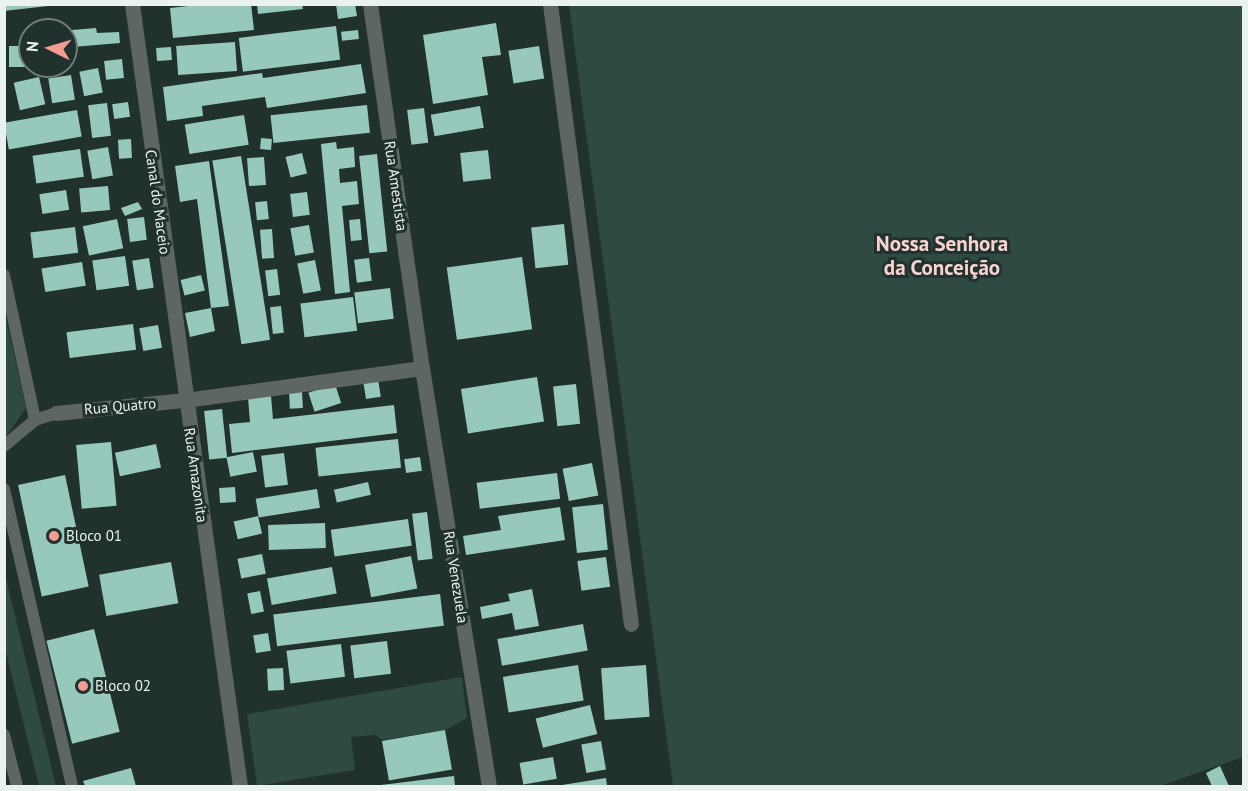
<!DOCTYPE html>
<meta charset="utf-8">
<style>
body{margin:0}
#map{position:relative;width:1248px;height:791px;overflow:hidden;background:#21312d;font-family:"PT Sans",sans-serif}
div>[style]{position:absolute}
.green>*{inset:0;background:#2e4a43}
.building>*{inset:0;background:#96c8bc;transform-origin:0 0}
.service>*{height:12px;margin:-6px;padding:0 6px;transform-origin:6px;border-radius:6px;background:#5e6664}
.minor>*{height:15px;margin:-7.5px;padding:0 7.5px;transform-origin:7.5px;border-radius:7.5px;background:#5e6664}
.dots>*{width:16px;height:16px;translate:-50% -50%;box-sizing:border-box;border:3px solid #21312d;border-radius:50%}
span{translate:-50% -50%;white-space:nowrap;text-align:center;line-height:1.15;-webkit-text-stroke:6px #21312d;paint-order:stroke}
.street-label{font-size:15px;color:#e9f2f0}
.poi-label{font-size:15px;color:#e9f2f0}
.left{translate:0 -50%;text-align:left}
.district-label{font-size:21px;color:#f7d4cf;font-weight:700}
.frame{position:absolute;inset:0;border:6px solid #e9f2f0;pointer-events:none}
.north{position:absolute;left:18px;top:18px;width:60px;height:60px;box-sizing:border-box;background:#21312d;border:2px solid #717e7b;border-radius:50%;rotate:275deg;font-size:16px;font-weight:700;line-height:24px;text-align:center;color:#e9f2f0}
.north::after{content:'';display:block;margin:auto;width:21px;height:27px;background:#f59c91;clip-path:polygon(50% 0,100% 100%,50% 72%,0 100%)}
</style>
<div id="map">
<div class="green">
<i style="clip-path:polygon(569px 5px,1243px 5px,1243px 757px,1160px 786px,673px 786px)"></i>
<i style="clip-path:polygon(4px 310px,26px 408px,5px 438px,4px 438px)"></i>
<i style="clip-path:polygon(5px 574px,56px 786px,39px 786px,5px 649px)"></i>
<i style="clip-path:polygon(462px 677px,467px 718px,445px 730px,382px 740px,376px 735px,351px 737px,355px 770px,257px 786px,247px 714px)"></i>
</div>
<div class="building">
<i style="clip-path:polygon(4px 4px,48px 4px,48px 6px,4px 11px)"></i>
<i style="clip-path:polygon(206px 4px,251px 4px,254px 30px,173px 38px,170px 8px)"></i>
<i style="clip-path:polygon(257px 4px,302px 4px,303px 9px,258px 14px)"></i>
<i style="clip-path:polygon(336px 4px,355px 4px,357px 16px,338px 19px)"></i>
<i style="clip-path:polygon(496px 23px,501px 55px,482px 57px,488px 95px,433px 104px,423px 35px)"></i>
<i style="left:336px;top:26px;width:34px;height:98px;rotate:83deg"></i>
<i style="clip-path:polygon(96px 28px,97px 33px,119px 32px,120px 43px,73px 47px,72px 30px)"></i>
<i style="left:358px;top:30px;width:9px;height:17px;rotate:84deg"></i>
<i style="left:235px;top:42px;width:29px;height:59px;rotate:86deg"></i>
<i style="left:30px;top:46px;width:21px;height:21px;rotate:90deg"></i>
<i style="left:539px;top:46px;width:33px;height:31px;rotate:81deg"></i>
<i style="left:171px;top:47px;width:13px;height:15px;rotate:86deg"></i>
<i style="left:122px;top:59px;width:19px;height:18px;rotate:84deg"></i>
<i style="clip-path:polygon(361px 64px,366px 93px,267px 108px,265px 97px,202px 106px,203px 116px,167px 121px,163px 87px,262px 73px,263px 78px)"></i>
<i style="left:98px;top:68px;width:25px;height:19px;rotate:79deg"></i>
<i style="left:71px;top:75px;width:25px;height:23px;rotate:81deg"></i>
<i style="left:39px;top:77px;width:28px;height:26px;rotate:77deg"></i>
<i style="left:128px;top:102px;width:15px;height:16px;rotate:82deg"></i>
<i style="left:107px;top:103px;width:33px;height:19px;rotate:83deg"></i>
<i style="left:367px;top:105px;width:28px;height:97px;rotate:84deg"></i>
<i style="left:480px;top:106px;width:22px;height:50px;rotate:80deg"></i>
<i style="left:424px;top:108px;width:35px;height:17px;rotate:83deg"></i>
<i style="left:77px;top:110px;width:27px;height:74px;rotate:80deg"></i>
<i style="left:244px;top:115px;width:30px;height:60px;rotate:81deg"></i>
<i style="left:261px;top:138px;width:11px;height:11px;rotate:5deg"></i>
<i style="left:131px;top:139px;width:19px;height:13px;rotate:87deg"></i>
<i style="clip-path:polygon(336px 142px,337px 149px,354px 147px,355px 167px,339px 169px,340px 183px,357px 181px,359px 204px,342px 206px,350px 292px,335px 294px,321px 144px)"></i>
<i style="left:108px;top:147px;width:29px;height:21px;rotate:80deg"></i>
<i style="left:80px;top:149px;width:28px;height:48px;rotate:82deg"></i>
<i style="left:488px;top:150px;width:29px;height:28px;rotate:84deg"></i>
<i style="left:302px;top:153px;width:21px;height:17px;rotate:76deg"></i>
<i style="left:377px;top:154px;width:98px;height:18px;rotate:84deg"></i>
<i style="left:241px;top:156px;width:186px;height:29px;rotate:81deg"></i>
<i style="left:264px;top:157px;width:28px;height:17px;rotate:86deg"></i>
<i style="clip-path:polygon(209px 161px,229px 306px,211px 308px,215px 331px,190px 337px,185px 313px,211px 308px,197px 199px,180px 202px,175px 166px)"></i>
<i style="left:108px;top:186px;width:24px;height:29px;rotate:85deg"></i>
<i style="left:66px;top:190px;width:20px;height:27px;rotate:81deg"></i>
<i style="left:307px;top:192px;width:23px;height:17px;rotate:83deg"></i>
<i style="left:267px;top:201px;width:18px;height:12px;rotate:84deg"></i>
<i style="clip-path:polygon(138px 202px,142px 209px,125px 216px,121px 208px)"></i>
<i style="left:144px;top:217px;width:23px;height:17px;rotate:83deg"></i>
<i style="left:117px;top:219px;width:30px;height:35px;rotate:78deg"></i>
<i style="left:360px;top:219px;width:21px;height:11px;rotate:85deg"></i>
<i style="left:564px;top:224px;width:41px;height:33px;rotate:84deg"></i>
<i style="left:309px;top:225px;width:28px;height:19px;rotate:80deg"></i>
<i style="left:75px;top:227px;width:26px;height:45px;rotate:83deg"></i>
<i style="left:272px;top:229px;width:29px;height:12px;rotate:86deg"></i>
<i style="left:125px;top:256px;width:30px;height:33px;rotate:82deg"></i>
<i style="left:522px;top:257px;width:73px;height:76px;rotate:82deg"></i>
<i style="left:149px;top:258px;width:30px;height:17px;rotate:81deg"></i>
<i style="left:369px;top:258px;width:23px;height:15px;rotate:83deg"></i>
<i style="left:315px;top:260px;width:31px;height:18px;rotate:79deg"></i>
<i style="left:82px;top:262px;width:24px;height:41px;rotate:81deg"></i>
<i style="left:277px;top:269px;width:26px;height:12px;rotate:83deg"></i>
<i style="left:201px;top:275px;width:16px;height:21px;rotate:76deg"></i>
<i style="left:390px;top:288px;width:31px;height:36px;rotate:83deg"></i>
<i style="left:353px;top:297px;width:34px;height:53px;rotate:83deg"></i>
<i style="left:281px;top:306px;width:27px;height:11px;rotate:84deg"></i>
<i style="left:133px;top:324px;width:26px;height:67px;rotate:83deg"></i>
<i style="left:158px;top:325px;width:23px;height:19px;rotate:80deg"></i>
<i style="left:537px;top:377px;width:45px;height:77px;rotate:81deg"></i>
<i style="left:378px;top:379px;width:18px;height:15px;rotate:81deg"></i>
<i style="left:335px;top:384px;width:20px;height:28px;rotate:72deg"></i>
<i style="left:576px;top:384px;width:40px;height:23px;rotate:84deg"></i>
<i style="left:302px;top:391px;width:17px;height:13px;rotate:87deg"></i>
<i style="clip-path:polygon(271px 396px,273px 419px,394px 405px,397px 433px,232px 453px,229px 424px,250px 422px,248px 398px)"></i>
<i style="left:222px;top:409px;width:49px;height:18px;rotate:84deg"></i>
<i style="left:398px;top:439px;width:29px;height:83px;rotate:84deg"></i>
<i style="left:111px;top:442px;width:64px;height:35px;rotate:85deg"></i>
<i style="left:156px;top:444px;width:24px;height:42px;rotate:78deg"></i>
<i style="left:253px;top:452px;width:20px;height:27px;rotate:79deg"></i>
<i style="left:284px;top:453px;width:32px;height:23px;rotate:83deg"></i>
<i style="left:420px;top:457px;width:14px;height:16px;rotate:82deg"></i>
<i style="left:592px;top:463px;width:33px;height:30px;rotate:79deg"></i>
<i style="left:557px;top:473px;width:26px;height:81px;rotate:83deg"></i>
<i style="left:65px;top:475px;width:114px;height:48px;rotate:78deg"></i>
<i style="left:368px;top:482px;width:13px;height:35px;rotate:77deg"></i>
<i style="left:235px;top:487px;width:15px;height:16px;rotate:86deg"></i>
<i style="left:317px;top:489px;width:19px;height:62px;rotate:81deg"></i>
<i style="left:603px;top:504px;width:46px;height:31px;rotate:84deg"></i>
<i style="clip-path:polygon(560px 507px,565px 540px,466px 555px,463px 536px,501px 530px,498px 516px)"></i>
<i style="left:427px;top:512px;width:47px;height:15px;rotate:83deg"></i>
<i style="left:258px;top:516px;width:18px;height:25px;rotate:77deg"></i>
<i style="left:408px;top:519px;width:27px;height:78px;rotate:82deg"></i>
<i style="left:325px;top:523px;width:25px;height:57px;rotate:88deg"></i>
<i style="left:262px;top:554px;width:20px;height:25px;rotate:79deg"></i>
<i style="left:411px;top:556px;width:33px;height:47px;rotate:79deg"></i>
<i style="left:606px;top:557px;width:30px;height:29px;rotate:82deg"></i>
<i style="left:171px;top:562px;width:42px;height:73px;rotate:80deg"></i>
<i style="left:332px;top:567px;width:27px;height:66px;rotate:80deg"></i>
<i style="clip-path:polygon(532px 589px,539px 626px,515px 630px,512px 613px,482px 619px,480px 607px,510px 601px,508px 594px)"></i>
<i style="left:260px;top:591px;width:21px;height:13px;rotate:79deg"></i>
<i style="left:440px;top:594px;width:32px;height:168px;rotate:83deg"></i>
<i style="left:583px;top:624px;width:27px;height:87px;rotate:80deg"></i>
<i style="left:94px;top:629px;width:106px;height:49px;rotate:76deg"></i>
<i style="left:268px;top:633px;width:18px;height:15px;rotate:81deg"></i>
<i style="left:387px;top:641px;width:33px;height:37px;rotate:83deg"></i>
<i style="left:341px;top:644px;width:33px;height:55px;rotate:83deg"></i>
<i style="left:578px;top:665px;width:36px;height:76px;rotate:81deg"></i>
<i style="left:646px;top:665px;width:52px;height:45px;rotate:86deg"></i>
<i style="left:283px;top:668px;width:22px;height:16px;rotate:87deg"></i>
<i style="left:590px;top:705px;width:30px;height:56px;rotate:76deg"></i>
<i style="left:445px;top:730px;width:40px;height:64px;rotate:80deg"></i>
<i style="left:601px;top:741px;width:29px;height:20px;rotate:80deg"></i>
<i style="left:553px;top:757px;width:22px;height:34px;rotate:80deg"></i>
<i style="clip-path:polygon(1220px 766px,1229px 786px,1212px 786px,1206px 773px)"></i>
<i style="clip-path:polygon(131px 768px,136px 786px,85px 786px,83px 781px)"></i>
<i style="clip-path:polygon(454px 776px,455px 786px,381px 786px,381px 785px)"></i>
<i style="clip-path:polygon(606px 778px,607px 786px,562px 786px,562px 785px)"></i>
</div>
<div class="service">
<i style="left:4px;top:275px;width:148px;rotate:77.9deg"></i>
<i style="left:4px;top:446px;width:40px;rotate:-40deg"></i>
<i style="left:35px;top:420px;width:22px;rotate:-18deg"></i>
<i style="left:4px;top:489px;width:305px;rotate:77.1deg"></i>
<i style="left:4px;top:735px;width:53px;rotate:75.7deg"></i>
</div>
<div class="minor">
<i style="left:132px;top:4px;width:789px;rotate:82.14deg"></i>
<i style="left:370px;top:4px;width:368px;rotate:81.9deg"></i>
<i style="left:422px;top:368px;width:423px;rotate:80.9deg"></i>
<i style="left:550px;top:4px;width:625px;rotate:82.56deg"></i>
<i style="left:56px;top:413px;width:130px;rotate:-5.8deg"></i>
<i style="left:185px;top:400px;width:239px;rotate:-7.7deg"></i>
</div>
<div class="dots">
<i style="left:54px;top:536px;background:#f59c91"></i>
<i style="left:83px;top:686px;background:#f59c91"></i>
</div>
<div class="street-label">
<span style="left:396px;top:186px;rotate:82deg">Rua Amestista</span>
<span style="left:158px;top:202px;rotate:82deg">Canal do Maceio</span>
<span style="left:120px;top:406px;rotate:-5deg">Rua Quatro</span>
<span style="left:196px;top:475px;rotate:82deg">Rua Amazonita</span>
<span style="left:456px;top:577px;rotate:81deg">Rua Venezuela</span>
</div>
<div class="poi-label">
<span class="left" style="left:66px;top:536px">Bloco 01</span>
<span class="left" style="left:95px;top:686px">Bloco 02</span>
</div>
<div class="district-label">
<span style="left:942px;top:256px">Nossa Senhora<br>da Conceição</span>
</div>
<div class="frame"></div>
<div class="north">N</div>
</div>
